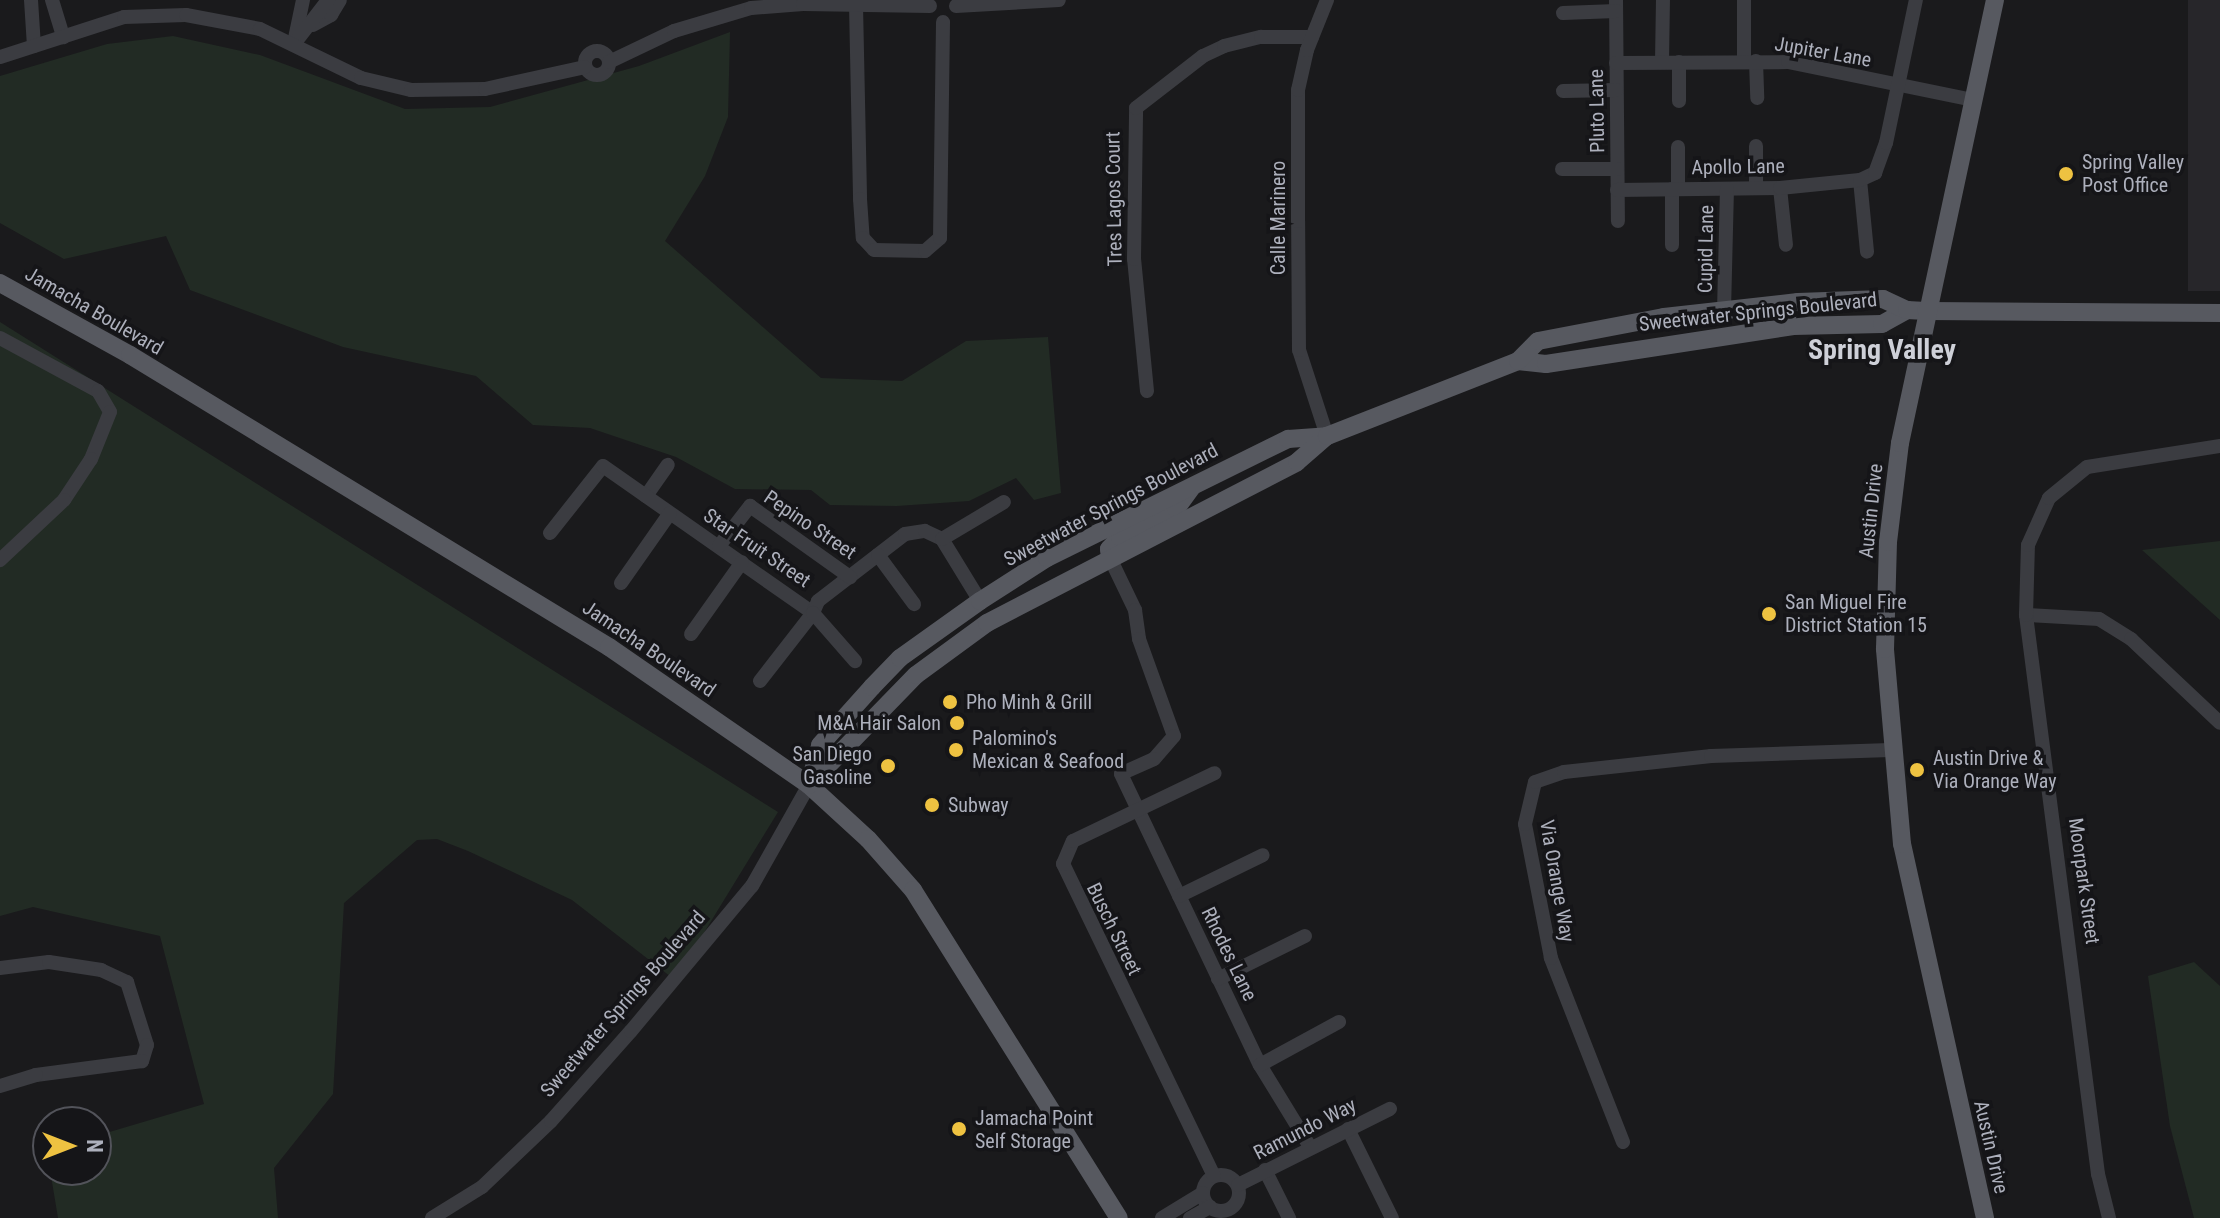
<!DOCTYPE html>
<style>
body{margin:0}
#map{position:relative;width:2220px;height:1218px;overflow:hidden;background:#1a1a1c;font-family:"Roboto Condensed",sans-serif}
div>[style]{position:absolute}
.built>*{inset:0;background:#27262a;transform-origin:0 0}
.green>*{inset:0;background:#222b24}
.minor>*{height:14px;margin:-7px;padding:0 7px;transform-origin:7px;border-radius:7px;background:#3b3c41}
.minor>.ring{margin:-7px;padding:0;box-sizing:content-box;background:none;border:14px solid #3b3c41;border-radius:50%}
.major>*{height:18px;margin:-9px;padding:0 9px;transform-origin:9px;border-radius:9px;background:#575960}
.dots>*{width:22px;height:22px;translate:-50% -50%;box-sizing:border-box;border:4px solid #151518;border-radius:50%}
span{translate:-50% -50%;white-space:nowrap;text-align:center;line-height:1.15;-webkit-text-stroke:7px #151518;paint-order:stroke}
.street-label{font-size:20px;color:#adb0bc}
.poi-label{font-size:20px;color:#adb0bc}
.left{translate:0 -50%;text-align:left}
.right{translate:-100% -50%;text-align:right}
.district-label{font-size:28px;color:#ced0d8;font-weight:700}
.north{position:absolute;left:32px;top:1106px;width:80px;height:80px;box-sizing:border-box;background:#151518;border:2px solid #52535a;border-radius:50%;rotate:90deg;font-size:22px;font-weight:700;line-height:32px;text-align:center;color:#adb0bc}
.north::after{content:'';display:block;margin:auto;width:28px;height:36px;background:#eec241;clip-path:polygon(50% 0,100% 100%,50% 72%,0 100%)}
</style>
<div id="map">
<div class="built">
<i style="left:2188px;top:0;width:32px;height:291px"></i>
</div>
<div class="green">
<i style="clip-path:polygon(730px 32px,728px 117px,705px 176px,665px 241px,821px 378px,902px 381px,966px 341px,1048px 337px,1061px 493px,1034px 500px,1016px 478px,969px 501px,897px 506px,830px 505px,811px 490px,735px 489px,676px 457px,590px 428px,533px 425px,476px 376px,343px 347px,190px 290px,166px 236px,64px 259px,0 223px,0 76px,107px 44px,173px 36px,260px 55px,405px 109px,490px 107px,639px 66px)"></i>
<i style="clip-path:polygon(0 322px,778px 812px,675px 980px,572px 900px,468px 851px,437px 839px,417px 840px,344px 903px,333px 1094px,274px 1168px,278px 1218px,58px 1218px,50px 1170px,96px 1170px,96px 1136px,204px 1104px,160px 936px,33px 907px,0 916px)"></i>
<i style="clip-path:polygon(2220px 541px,2220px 620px,2142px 550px)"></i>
<i style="clip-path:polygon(2194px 962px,2220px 986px,2220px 1218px,2194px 1218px,2170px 1126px,2148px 976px)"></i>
</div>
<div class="minor">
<i style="left:31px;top:0;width:46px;rotate:86.3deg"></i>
<i style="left:52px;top:0;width:39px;rotate:73deg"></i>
<i style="left:1616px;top:0;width:221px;rotate:89.5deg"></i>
<i style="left:856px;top:5px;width:194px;rotate:88.8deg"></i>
<i style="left:860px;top:199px;width:39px;rotate:86deg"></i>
<i style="left:863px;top:238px;width:16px;rotate:47deg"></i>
<i style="left:874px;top:250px;width:51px;rotate:1.1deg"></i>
<i style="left:925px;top:251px;width:20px;rotate:-41deg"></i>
<i style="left:940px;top:238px;width:216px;rotate:-89.2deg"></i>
<i style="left:956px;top:6px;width:103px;rotate:-3.3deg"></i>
<i style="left:1563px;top:13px;width:53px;rotate:-2.2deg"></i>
<i style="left:313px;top:25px;width:21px;rotate:-29deg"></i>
<i style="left:331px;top:15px;width:17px;rotate:-59deg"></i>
<i style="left:294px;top:43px;width:44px;rotate:-78.2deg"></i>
<i style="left:294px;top:44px;width:56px;rotate:-52.3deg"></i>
<i class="ring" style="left:585px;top:51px;width:10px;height:10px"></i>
<i style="left:0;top:57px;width:130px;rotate:-17.9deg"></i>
<i style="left:124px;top:17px;width:62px;rotate:-1.8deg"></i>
<i style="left:186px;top:15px;width:75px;rotate:10.7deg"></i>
<i style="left:260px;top:29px;width:112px;rotate:25.9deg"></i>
<i style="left:361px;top:78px;width:51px;rotate:13.5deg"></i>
<i style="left:411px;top:90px;width:74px;rotate:-0.8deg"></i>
<i style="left:485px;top:89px;width:102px;rotate:-12.4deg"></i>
<i style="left:1744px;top:61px;width:61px;rotate:-90deg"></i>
<i style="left:1756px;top:61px;width:37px;rotate:88deg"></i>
<i style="left:609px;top:62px;width:72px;rotate:-25.5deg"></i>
<i style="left:674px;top:31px;width:80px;rotate:-16.6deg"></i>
<i style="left:751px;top:8px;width:52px;rotate:-4.4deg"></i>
<i style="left:803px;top:4px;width:127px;rotate:0.9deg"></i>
<i style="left:1662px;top:62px;width:62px;rotate:-89.1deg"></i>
<i style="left:1679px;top:62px;width:39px;rotate:90deg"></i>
<i style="left:1616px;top:63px;width:172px;rotate:-0.3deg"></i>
<i style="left:1788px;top:62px;width:189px;rotate:11.6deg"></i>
<i style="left:1563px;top:91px;width:53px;rotate:-1.1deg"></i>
<i style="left:1756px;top:146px;width:42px;rotate:90deg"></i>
<i style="left:1562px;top:169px;width:55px"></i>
<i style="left:1860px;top:180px;width:72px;rotate:84.4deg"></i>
<i style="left:1678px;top:188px;width:41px;rotate:-90deg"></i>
<i style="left:1780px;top:188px;width:57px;rotate:84deg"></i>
<i style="left:1672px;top:189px;width:56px;rotate:90deg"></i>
<i style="left:1617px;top:190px;width:163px;rotate:-0.7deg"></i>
<i style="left:1780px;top:188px;width:80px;rotate:-5.7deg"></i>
<i style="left:1860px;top:180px;width:17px;rotate:-25deg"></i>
<i style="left:1875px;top:173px;width:32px;rotate:-70deg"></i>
<i style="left:1886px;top:143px;width:146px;rotate:-78.2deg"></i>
<i style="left:1724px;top:311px;width:122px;rotate:-88.6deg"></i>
<i style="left:0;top:338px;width:111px;rotate:28.4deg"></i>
<i style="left:98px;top:391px;width:24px;rotate:60deg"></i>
<i style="left:110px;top:412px;width:51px;rotate:112deg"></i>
<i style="left:91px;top:459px;width:49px;rotate:123.4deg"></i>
<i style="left:64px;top:500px;width:88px;rotate:136.8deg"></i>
<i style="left:1147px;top:391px;width:133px;rotate:-95.6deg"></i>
<i style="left:1134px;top:259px;width:151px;rotate:-89.2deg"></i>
<i style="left:1136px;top:108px;width:85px;rotate:-37.8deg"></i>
<i style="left:1203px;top:56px;width:23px;rotate:-25deg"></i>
<i style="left:1224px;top:46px;width:38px;rotate:-14deg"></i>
<i style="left:1261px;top:37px;width:51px"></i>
<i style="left:1327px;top:436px;width:90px;rotate:-108deg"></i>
<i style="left:1299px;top:350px;width:129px;rotate:-90.4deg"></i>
<i style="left:1298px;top:221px;width:131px;rotate:-90deg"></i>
<i style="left:1298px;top:90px;width:41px;rotate:-77.3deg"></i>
<i style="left:1307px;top:50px;width:54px;rotate:-68.2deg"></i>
<i style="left:646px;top:496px;width:38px;rotate:-55deg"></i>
<i style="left:550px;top:533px;width:85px;rotate:-51.7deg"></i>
<i style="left:603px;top:466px;width:256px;rotate:35deg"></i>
<i style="left:813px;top:613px;width:13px;rotate:-67deg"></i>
<i style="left:818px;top:601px;width:110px;rotate:-37.6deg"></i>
<i style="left:905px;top:534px;width:20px;rotate:-9deg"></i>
<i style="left:925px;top:531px;width:19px;rotate:25deg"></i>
<i style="left:942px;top:539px;width:73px;rotate:58.5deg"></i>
<i style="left:942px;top:539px;width:72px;rotate:-30.8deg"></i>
<i style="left:719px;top:546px;width:51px;rotate:-52.2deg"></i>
<i style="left:750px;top:506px;width:123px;rotate:35.4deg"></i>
<i style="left:878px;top:555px;width:61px;rotate:53.7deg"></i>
<i style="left:1110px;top:558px;width:58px;rotate:64.3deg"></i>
<i style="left:1135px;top:610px;width:29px;rotate:82deg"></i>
<i style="left:1139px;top:639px;width:103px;rotate:70.2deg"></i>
<i style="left:1174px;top:736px;width:30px;rotate:131deg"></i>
<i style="left:1154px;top:759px;width:36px;rotate:156deg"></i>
<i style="left:1121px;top:774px;width:322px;rotate:64.5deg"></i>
<i style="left:1260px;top:1065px;width:96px;rotate:58.6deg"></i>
<i style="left:621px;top:583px;width:85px;rotate:-55deg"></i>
<i style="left:2026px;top:615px;width:73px;rotate:3.1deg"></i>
<i style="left:2099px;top:619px;width:38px;rotate:32deg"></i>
<i style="left:2131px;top:639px;width:122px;rotate:43.3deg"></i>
<i style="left:691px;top:634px;width:88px;rotate:-54.7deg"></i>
<i style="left:760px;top:681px;width:86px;rotate:-52.1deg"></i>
<i style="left:813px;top:613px;width:64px;rotate:48.8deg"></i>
<i style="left:1179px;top:896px;width:93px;rotate:-26deg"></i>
<i style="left:0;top:968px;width:49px;rotate:-7deg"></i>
<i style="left:49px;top:962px;width:53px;rotate:8.7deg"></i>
<i style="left:101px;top:970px;width:29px;rotate:25deg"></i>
<i style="left:127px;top:982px;width:66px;rotate:72.4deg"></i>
<i style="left:147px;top:1045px;width:17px;rotate:107deg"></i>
<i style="left:142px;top:1061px;width:107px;rotate:172.5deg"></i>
<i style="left:36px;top:1075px;width:38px;rotate:163deg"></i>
<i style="left:1218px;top:979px;width:97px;rotate:-26.3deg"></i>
<i style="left:1260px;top:1065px;width:90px;rotate:-28.6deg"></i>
<i style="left:1348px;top:1129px;width:99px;rotate:63.7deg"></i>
<i style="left:1623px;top:1142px;width:198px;rotate:-111.4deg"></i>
<i style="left:1551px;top:958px;width:136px;rotate:-101deg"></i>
<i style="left:1525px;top:824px;width:43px;rotate:-76.6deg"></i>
<i style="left:1535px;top:782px;width:31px;rotate:-19deg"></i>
<i style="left:1564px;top:772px;width:148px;rotate:-6.2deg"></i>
<i style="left:1711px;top:756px;width:179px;rotate:-1.9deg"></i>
<i style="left:1265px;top:1170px;width:54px;rotate:63.4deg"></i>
<i class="ring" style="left:1203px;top:1175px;width:22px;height:22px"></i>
<i style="left:1214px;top:1176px;width:347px;rotate:-115.8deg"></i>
<i style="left:1063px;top:864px;width:25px;rotate:-67deg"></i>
<i style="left:1073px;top:841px;width:157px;rotate:-25.6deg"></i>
<i style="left:1238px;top:1185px;width:170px;rotate:-26.6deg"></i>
<i style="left:432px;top:1218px;width:59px;rotate:-31.8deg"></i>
<i style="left:482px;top:1187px;width:95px;rotate:-43.7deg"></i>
<i style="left:551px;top:1121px;width:120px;rotate:-48.4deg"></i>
<i style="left:631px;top:1031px;width:189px;rotate:-50.2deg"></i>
<i style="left:752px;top:886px;width:116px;rotate:-60.6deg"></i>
<i style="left:1162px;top:1218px;width:48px;rotate:-31.4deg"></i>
<i style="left:1190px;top:1218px;width:23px;rotate:-29deg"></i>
<i style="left:2109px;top:1218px;width:45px;rotate:-104deg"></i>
<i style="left:2098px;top:1174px;width:564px;rotate:-97.34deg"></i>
<i style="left:2026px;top:615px;width:70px;rotate:-88.4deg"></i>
<i style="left:2028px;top:545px;width:51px;rotate:-65.9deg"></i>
<i style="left:2049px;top:498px;width:49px;rotate:-39.2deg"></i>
<i style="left:2087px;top:467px;width:135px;rotate:-9deg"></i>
</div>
<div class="major">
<i style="left:0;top:283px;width:149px;rotate:29deg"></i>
<i style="left:130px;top:355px;width:561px;rotate:31.37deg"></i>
<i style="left:609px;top:647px;width:243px;rotate:34.6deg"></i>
<i style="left:809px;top:785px;width:80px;rotate:42.5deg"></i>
<i style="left:868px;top:839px;width:68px;rotate:48.6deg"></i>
<i style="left:913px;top:890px;width:387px;rotate:57.9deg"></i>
<i style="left:1518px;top:361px;width:28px;rotate:6deg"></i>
<i style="left:1546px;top:364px;width:250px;rotate:-8.7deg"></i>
<i style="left:1793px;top:326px;width:89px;rotate:-1.3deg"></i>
<i style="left:1882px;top:324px;width:29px;rotate:-29deg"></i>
<i style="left:1110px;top:558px;width:9px;rotate:-96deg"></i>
<i style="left:1109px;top:549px;width:16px;rotate:-47deg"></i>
<i style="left:1120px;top:537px;width:63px;rotate:-26.6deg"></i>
<i style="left:1176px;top:509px;width:26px;rotate:-54deg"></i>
<i style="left:810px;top:781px;width:37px;rotate:-74deg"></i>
<i style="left:820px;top:745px;width:78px;rotate:-48.1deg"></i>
<i style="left:872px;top:687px;width:40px;rotate:-46deg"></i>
<i style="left:900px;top:658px;width:98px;rotate:-35.5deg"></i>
<i style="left:980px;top:601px;width:80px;rotate:-32.7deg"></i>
<i style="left:1047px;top:558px;width:269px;rotate:-26.3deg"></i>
<i style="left:1288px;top:439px;width:39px;rotate:-4deg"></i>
<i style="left:809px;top:785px;width:153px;rotate:-45.8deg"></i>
<i style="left:916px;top:675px;width:88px;rotate:-36.2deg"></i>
<i style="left:987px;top:623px;width:349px;rotate:-27.4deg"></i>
<i style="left:1297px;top:462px;width:40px;rotate:-41deg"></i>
<i style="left:1327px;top:436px;width:205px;rotate:-21.4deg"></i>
<i style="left:1518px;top:361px;width:28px;rotate:-45deg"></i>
<i style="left:1538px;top:341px;width:128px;rotate:-10.8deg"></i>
<i style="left:1664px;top:317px;width:135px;rotate:-6.4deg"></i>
<i style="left:1798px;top:302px;width:85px;rotate:-2deg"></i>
<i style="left:1883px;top:299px;width:26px;rotate:25deg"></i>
<i style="left:1907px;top:310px;width:19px;rotate:3deg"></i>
<i style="left:1926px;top:311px;width:294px;rotate:0.4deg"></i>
<i style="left:1985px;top:1218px;width:383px;rotate:-102.5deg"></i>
<i style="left:1902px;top:844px;width:196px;rotate:-95deg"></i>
<i style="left:1885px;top:649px;width:107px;rotate:-88.4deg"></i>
<i style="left:1888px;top:542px;width:100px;rotate:-83.1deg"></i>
<i style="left:1900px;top:443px;width:453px;rotate:-77.9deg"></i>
</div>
<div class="dots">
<i style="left:2066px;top:174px;background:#eec241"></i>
<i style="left:1769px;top:614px;background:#eec241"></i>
<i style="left:950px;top:702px;background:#eec241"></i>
<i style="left:957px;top:723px;background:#eec241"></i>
<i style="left:956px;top:750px;background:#eec241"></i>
<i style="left:888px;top:766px;background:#eec241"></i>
<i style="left:1917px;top:770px;background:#eec241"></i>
<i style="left:932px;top:805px;background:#eec241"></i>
<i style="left:959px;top:1129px;background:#eec241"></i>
</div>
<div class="street-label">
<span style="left:1823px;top:52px;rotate:10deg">Jupiter Lane</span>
<span style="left:1597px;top:111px;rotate:-91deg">Pluto Lane</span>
<span style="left:1738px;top:167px;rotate:-1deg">Apollo Lane</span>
<span style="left:1114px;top:199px;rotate:-91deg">Tres Lagos Court</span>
<span style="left:1278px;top:218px;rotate:-90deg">Calle Marinero</span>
<span style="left:1706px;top:249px;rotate:-89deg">Cupid Lane</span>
<span style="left:94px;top:311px;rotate:30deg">Jamacha Boulevard</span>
<span style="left:1758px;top:312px;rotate:-6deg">Sweetwater Springs Boulevard</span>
<span style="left:1111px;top:505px;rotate:-28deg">Sweetwater Springs Boulevard</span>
<span style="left:1871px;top:511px;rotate:-84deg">Austin Drive</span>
<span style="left:810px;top:525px;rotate:34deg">Pepino Street</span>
<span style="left:757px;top:548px;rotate:34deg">Star Fruit Street</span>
<span style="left:649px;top:649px;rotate:34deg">Jamacha Boulevard</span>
<span style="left:1557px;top:881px;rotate:80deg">Via Orange Way</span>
<span style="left:2084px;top:881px;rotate:82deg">Moorpark Street</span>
<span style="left:1114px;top:929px;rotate:64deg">Busch Street</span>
<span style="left:1229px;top:954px;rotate:64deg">Rhodes Lane</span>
<span style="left:623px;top:1004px;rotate:-49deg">Sweetwater Springs Boulevard</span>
<span style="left:1305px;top:1129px;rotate:-27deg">Ramundo Way</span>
<span style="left:1991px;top:1147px;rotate:77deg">Austin Drive</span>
</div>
<div class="poi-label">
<span class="left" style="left:2082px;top:174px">Spring Valley<br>Post Office</span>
<span class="left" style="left:1785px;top:614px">San Miguel Fire<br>District Station 15</span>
<span class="left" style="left:966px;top:702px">Pho Minh &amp; Grill</span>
<span class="right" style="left:941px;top:723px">M&amp;A Hair Salon</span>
<span class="left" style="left:972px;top:750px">Palomino's<br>Mexican &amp; Seafood</span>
<span class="right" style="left:872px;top:766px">San Diego<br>Gasoline</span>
<span class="left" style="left:1933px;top:770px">Austin Drive &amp;<br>Via Orange Way</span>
<span class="left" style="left:948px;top:805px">Subway</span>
<span class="left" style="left:975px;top:1130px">Jamacha Point<br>Self Storage</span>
</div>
<div class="district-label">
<span style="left:1882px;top:350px">Spring Valley</span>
</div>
<div class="north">N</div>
</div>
